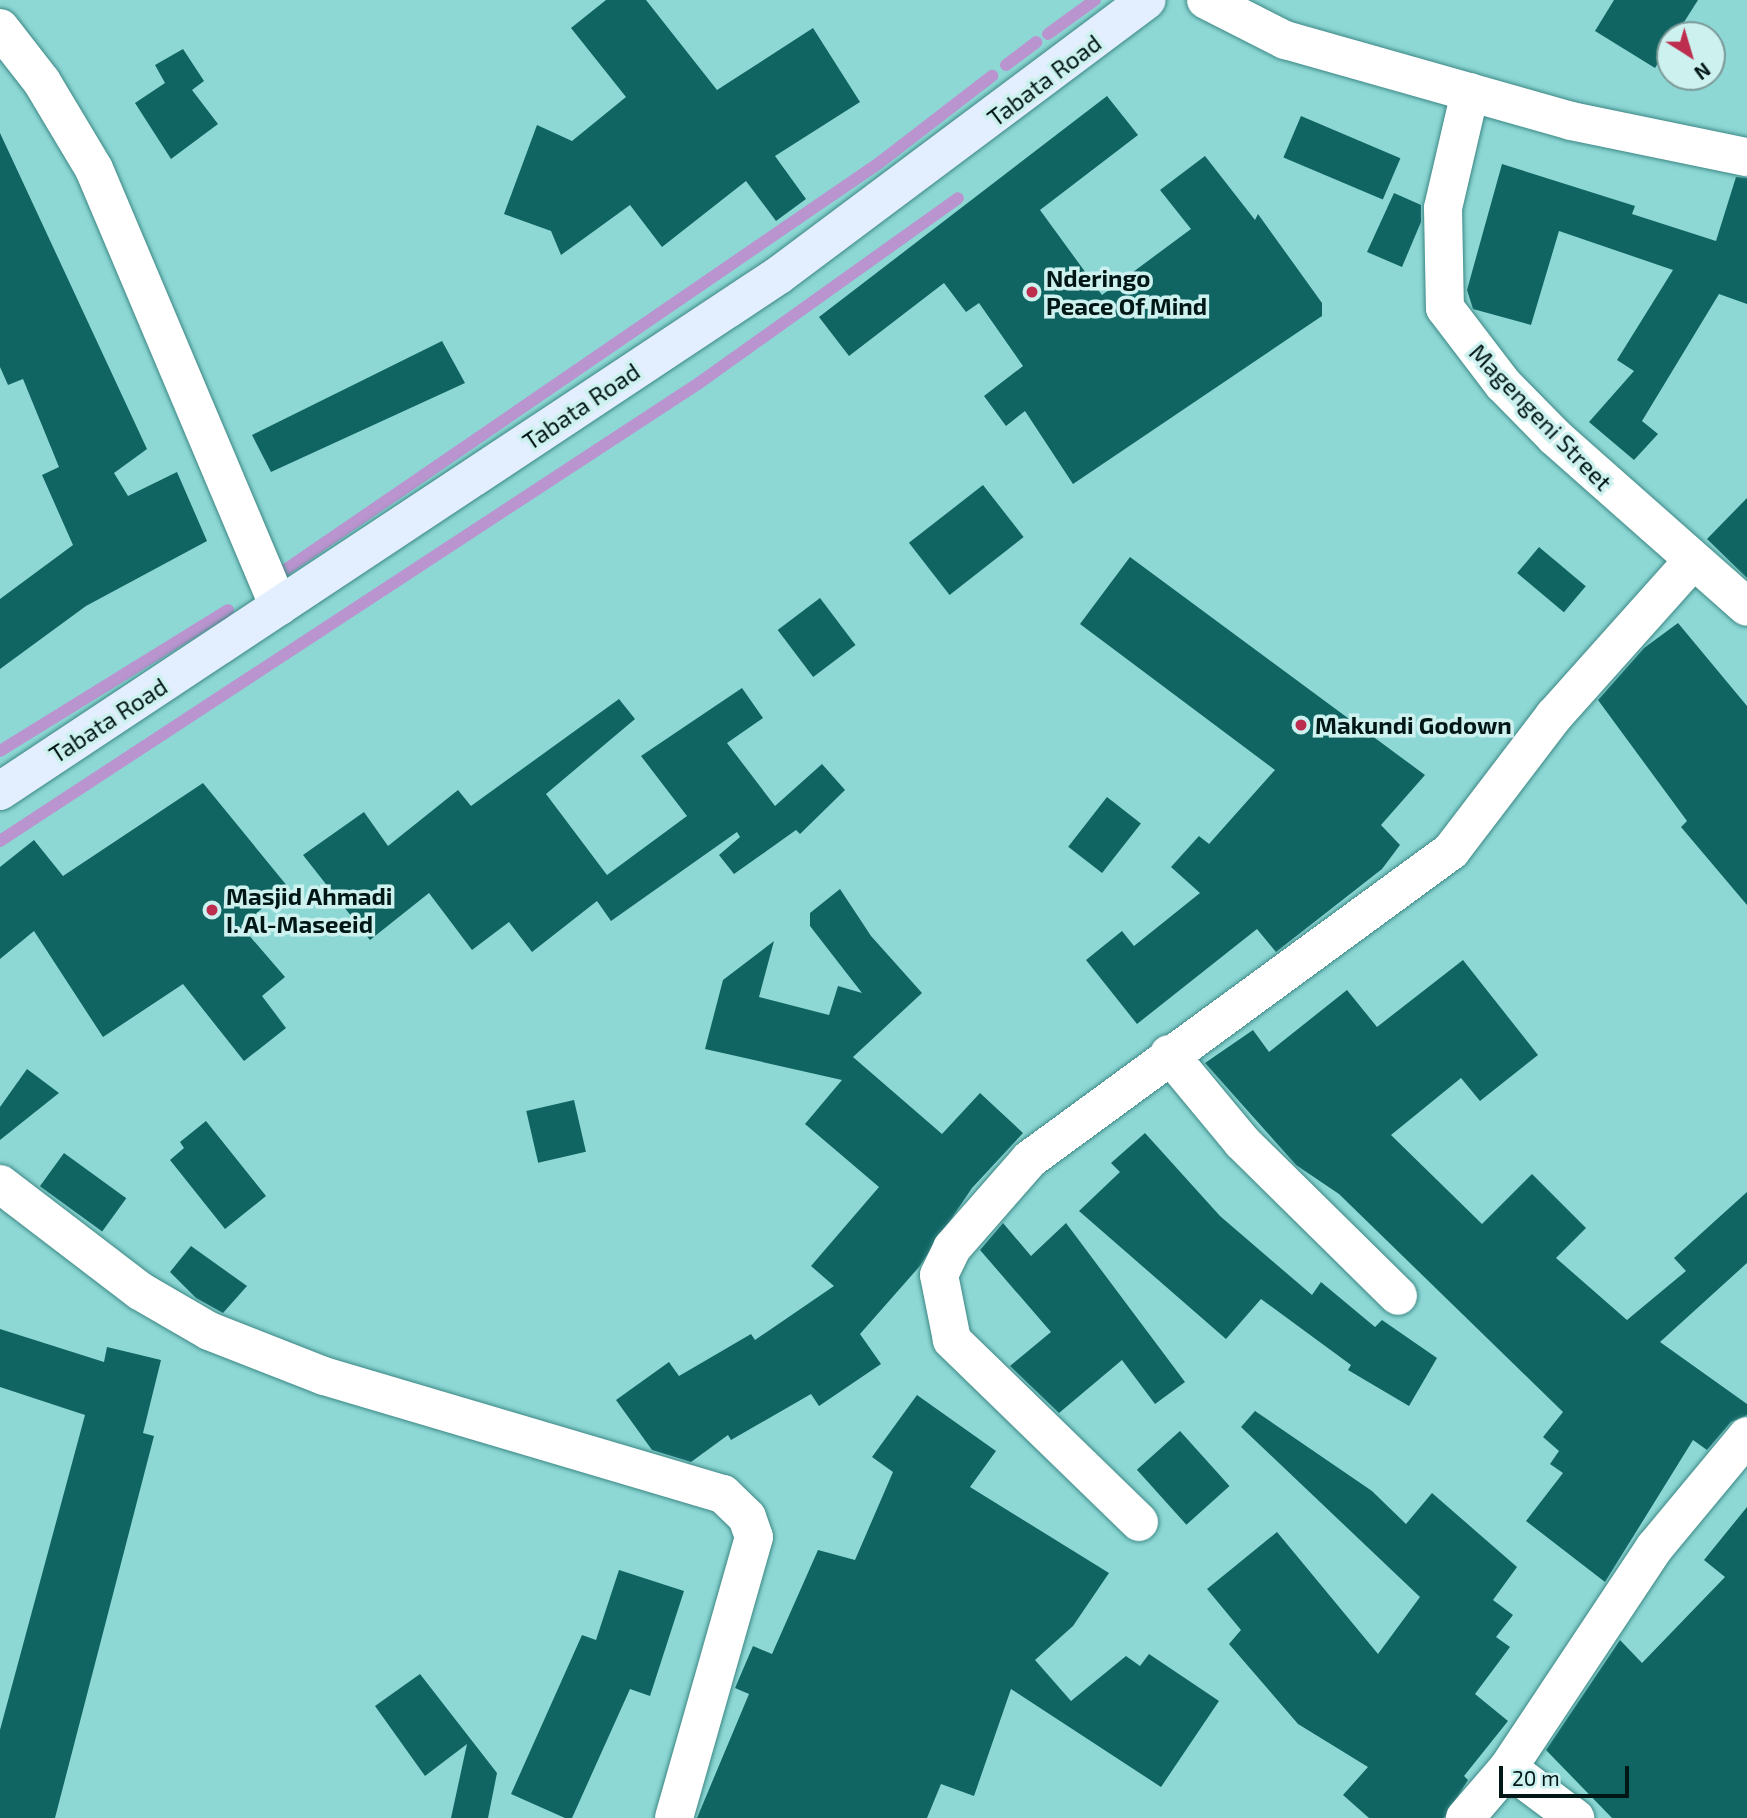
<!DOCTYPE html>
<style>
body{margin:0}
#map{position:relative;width:1747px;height:1818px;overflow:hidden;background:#8dd8d5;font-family:"Exo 2",sans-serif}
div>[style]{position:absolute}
.stream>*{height:12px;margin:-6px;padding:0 6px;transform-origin:6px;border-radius:6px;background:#ba94cf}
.building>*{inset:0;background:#106563;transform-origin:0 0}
.roads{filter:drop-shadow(0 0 2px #3c8785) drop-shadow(0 0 2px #3c8785)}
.minor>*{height:38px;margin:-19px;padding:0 19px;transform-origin:19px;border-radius:19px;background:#fff}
.secondary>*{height:38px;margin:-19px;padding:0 19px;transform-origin:19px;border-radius:19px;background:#e3effe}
.dots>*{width:19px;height:19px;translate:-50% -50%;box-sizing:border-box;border:4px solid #cdf1ef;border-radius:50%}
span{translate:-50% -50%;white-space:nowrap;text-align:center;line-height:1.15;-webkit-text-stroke:7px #cdf1ef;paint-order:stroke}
.street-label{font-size:24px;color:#011716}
.poi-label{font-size:24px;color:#011716;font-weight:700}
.left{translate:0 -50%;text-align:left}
.north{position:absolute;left:1656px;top:21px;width:70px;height:70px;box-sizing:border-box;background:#cdf1ef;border:2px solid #7b9a98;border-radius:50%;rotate:143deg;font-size:19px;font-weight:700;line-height:28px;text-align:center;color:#011716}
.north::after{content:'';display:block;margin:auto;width:24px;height:32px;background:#bd2d4e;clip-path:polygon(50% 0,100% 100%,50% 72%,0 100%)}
.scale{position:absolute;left:1499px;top:1766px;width:130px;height:32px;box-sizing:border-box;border:4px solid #011716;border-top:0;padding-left:9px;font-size:21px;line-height:24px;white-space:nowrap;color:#011716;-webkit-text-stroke:5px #cdf1ef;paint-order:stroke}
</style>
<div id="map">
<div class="stream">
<i style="left:1048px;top:34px;width:58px;rotate:-35.9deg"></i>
<i style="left:1006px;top:65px;width:38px;rotate:-37deg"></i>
<i style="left:272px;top:579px;width:736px;rotate:-34.42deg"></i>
<i style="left:879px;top:163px;width:143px;rotate:-37.6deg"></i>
<i style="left:0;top:751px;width:268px;rotate:-31.7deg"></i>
<i style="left:0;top:841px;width:836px;rotate:-33.23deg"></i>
<i style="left:699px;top:383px;width:318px;rotate:-35.5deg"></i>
</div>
<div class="building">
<i style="clip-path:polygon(606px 0,646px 0,717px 90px,813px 28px,860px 102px,775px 156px,806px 199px,776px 221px,746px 181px,662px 247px,630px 205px,561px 255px,551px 231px,504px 214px,537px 125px,572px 141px,626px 97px,571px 28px)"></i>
<i style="clip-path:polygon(1614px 0,1698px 0,1655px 68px,1595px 31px)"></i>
<i style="clip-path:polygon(183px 49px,204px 81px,192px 90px,218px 124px,171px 159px,135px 103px,165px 83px,155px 65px)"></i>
<i style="clip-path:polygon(1107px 96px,1138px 135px,1040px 210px,1102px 295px,1191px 229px,1160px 190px,1205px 156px,1255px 220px,1258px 214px,1322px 303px,1322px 316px,1073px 484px,1025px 411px,1006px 426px,984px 396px,1023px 366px,979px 303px,966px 312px,944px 283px,849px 356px,819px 317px)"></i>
<i style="left:1301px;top:116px;width:108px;height:45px;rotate:23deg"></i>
<i style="clip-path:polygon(0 133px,147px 449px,114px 473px,128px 496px,177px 472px,207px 541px,86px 606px,0 669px,0 599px,73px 545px,42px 475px,59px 467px,23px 379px,8px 385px,0 367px)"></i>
<i style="clip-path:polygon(1502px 164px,1635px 206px,1632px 214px,1716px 241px,1736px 177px,1747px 178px,1747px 304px,1719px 294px,1642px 421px,1658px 434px,1634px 460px,1589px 422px,1634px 371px,1617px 360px,1673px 270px,1559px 231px,1531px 325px,1473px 309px,1467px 290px)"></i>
<i style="clip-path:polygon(1394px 193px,1421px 205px,1421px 222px,1402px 267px,1367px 252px)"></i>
<i style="clip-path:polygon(442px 341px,465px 383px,271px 472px,252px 435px)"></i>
<i style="left:983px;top:485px;width:66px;height:94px;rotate:52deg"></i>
<i style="clip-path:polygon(1747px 498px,1747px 578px,1707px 539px)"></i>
<i style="left:1539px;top:547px;width:61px;height:34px;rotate:40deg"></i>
<i style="clip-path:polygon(1130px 557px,1425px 775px,1381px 825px,1400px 845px,1382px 869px,1276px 952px,1257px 929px,1137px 1024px,1086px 960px,1122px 931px,1134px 946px,1200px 893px,1171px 867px,1199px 836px,1209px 844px,1275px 770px,1080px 624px)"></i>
<i style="left:820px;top:598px;width:59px;height:53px;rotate:53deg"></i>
<i style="clip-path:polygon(1678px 623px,1747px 706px,1747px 905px,1681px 827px,1687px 821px,1598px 700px,1644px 648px)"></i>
<i style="clip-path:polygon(742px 688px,763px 718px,727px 743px,775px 806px,822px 764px,845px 790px,800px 834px,796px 830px,734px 874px,719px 855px,740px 837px,737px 832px,611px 921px,597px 901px,532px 952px,509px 922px,472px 950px,429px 893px,370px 940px,303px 855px,364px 812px,388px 846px,458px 790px,471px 806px,619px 699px,635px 719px,546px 794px,607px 875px,687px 816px,641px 756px)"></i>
<i style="clip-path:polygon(203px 783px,288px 887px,241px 926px,285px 977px,262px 996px,286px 1028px,244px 1061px,183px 984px,103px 1037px,34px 931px,0 959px,0 867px,34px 840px,63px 876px)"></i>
<i style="left:1107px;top:797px;width:43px;height:63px;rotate:38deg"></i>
<i style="clip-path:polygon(840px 889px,871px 936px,922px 993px,853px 1057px,942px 1134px,980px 1093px,1023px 1133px,972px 1188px,919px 1267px,860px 1334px,881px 1364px,819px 1406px,811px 1394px,731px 1440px,728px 1435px,691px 1462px,652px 1450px,616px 1400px,669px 1362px,679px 1376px,751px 1334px,755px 1340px,834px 1286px,811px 1266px,879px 1187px,805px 1124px,842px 1080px,705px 1049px,723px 980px,774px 941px,759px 997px,829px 1015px,838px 986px,862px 993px,810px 926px,810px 913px)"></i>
<i style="clip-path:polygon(1463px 960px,1538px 1055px,1480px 1101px,1461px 1078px,1391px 1135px,1482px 1224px,1532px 1174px,1586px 1228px,1556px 1258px,1627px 1320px,1686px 1271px,1674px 1258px,1747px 1192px,1747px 1263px,1660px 1342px,1747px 1404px,1747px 1415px,1731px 1422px,1707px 1450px,1693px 1440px,1605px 1582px,1526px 1521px,1563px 1473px,1550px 1464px,1559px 1451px,1543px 1437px,1563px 1412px,1339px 1194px,1296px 1165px,1205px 1063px,1253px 1030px,1269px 1052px,1347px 990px,1377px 1027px)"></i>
<i style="clip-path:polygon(27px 1069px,59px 1093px,0 1140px,0 1107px)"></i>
<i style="left:574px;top:1100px;width:53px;height:49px;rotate:77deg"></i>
<i style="clip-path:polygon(206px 1121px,266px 1196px,225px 1229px,170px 1160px,184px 1148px,180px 1142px)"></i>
<i style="clip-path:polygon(1145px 1133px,1220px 1216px,1312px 1295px,1321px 1282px,1375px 1327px,1382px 1320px,1437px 1358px,1409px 1406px,1348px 1370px,1351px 1365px,1261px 1299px,1226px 1339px,1079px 1211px,1120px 1172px,1111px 1163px)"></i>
<i style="left:64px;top:1153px;width:77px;height:41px;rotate:36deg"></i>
<i style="clip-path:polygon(1003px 1223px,1031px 1256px,1066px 1223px,1185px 1382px,1155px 1404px,1122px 1360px,1059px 1413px,1010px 1366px,1051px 1332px,980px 1250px)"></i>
<i style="clip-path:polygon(191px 1246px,247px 1286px,223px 1313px,196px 1298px,170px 1272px)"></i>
<i style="clip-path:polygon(0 1329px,104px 1362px,107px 1347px,161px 1360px,143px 1433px,154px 1436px,55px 1818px,0 1818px,0 1730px,85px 1415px,0 1387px)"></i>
<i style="clip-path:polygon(917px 1395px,996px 1451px,970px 1487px,1109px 1573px,1073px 1626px,1035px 1660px,1071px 1701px,1126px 1656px,1140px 1666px,1149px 1654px,1219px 1701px,1161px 1787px,1011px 1689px,974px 1796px,941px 1784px,927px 1818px,697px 1818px,749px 1694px,735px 1688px,753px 1646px,772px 1654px,818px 1550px,855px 1560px,893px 1472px,872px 1457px)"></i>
<i style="clip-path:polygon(1255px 1411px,1372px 1491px,1406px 1524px,1432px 1493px,1517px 1567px,1493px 1600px,1513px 1615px,1496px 1637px,1510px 1647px,1475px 1694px,1508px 1721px,1464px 1776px,1468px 1780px,1444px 1818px,1369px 1818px,1343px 1795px,1368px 1767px,1298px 1724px,1229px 1644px,1241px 1630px,1207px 1589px,1277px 1532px,1378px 1654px,1420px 1597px,1241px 1427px)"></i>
<i style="left:1180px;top:1431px;width:74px;height:58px;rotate:48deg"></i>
<i style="clip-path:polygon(1747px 1507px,1747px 1818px,1612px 1818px,1546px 1750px,1620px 1640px,1642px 1663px,1725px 1577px,1704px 1560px)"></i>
<i style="clip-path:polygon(619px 1570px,684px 1591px,650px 1696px,630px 1689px,572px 1818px,565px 1818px,511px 1794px,582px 1635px,596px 1640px)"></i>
<i style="clip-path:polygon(420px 1674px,497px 1773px,488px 1818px,451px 1818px,467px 1744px,425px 1776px,375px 1706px)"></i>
</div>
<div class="roads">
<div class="minor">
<i style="left:1206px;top:0;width:89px;rotate:26.9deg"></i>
<i style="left:1285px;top:40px;width:297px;rotate:15.8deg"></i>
<i style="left:1571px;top:121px;width:180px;rotate:11.6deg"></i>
<i style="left:0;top:28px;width:68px;rotate:52.1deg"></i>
<i style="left:42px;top:82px;width:101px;rotate:59.1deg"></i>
<i style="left:94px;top:169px;width:475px;rotate:67.1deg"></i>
<i style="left:1470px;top:92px;width:119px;rotate:103.1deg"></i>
<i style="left:1443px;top:208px;width:100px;rotate:88.9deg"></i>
<i style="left:1445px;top:308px;width:96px;rotate:52.7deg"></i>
<i style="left:1503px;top:384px;width:74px;rotate:45.5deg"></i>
<i style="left:1555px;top:437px;width:256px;rotate:41.5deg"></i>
<i style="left:1169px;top:1054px;width:114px;rotate:50.3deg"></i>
<i style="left:1242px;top:1142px;width:219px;rotate:44.6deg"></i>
<i style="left:0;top:1184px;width:176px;rotate:37.4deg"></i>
<i style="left:140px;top:1291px;width:80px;rotate:30.1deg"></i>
<i style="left:209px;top:1331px;width:123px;rotate:21.4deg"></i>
<i style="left:324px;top:1376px;width:416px;rotate:16.5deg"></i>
<i style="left:723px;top:1494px;width:33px;rotate:44deg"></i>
<i style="left:747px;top:1517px;width:21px;rotate:71deg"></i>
<i style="left:754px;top:1537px;width:292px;rotate:105.9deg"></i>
<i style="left:1139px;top:1522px;width:261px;rotate:-135.8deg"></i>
<i style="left:952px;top:1340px;width:66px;rotate:-101.3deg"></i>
<i style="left:939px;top:1275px;width:30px;rotate:-64deg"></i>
<i style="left:952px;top:1248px;width:118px;rotate:-48.8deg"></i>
<i style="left:1030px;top:1159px;width:522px;rotate:-36.19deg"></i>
<i style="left:1451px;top:851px;width:170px;rotate:-52.7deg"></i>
<i style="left:1554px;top:716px;width:205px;rotate:-48.2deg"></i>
<i style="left:1508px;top:1768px;width:84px;rotate:36.7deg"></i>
<i style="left:1465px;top:1818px;width:66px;rotate:-49.3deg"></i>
<i style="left:1508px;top:1768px;width:265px;rotate:-56.4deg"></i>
<i style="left:1655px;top:1547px;width:144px;rotate:-50.3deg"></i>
</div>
<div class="secondary">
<i style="left:0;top:791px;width:934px;rotate:-33.52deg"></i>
<i style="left:779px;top:275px;width:459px;rotate:-36.8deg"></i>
</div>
</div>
<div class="dots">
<i style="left:1032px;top:292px;background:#bd2d4e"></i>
<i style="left:1301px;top:725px;background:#bd2d4e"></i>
<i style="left:212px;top:910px;background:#bd2d4e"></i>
</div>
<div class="street-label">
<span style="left:1044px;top:80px;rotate:-37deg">Tabata Road</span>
<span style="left:581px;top:406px;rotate:-34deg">Tabata Road</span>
<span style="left:1541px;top:417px;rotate:46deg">Magengeni Street</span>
<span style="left:108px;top:720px;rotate:-33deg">Tabata Road</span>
</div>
<div class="poi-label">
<span class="left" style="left:1046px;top:292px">Nderingo<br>Peace Of Mind</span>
<span class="left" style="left:1315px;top:725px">Makundi Godown</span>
<span class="left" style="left:226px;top:910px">Masjid Ahmadi<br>I. Al-Maseeid</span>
</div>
<div class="north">N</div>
<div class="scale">20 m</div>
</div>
